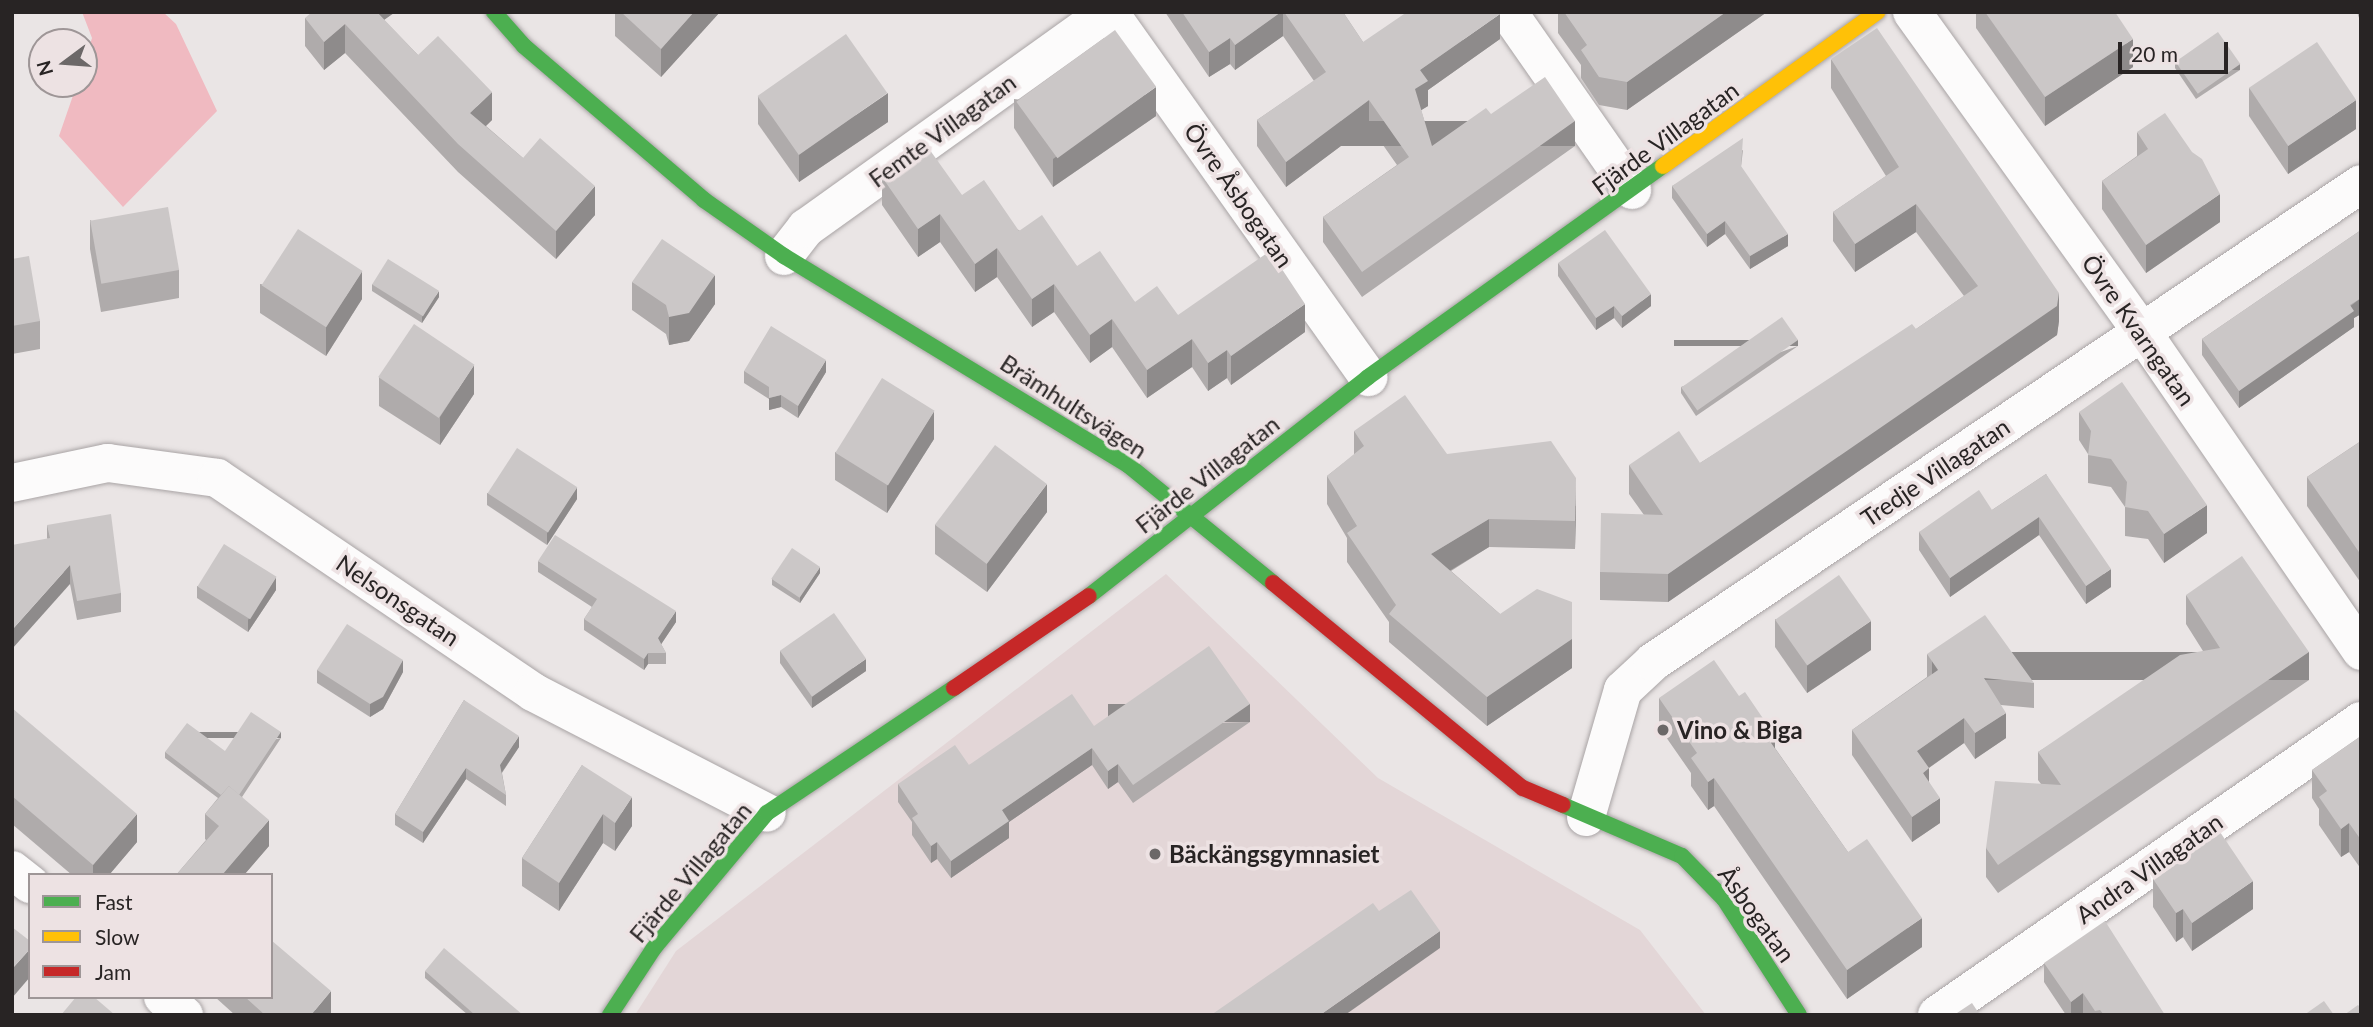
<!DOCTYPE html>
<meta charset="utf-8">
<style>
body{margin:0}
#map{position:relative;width:2373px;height:1027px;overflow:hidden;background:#eae5e5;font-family:Lato,sans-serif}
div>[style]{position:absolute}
.built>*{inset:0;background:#e3d6d7}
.green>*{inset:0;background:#f0bac1}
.roads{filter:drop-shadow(0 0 2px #a9a4a5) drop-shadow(0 0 2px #a9a4a5)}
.street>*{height:38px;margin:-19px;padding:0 19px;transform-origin:19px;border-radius:19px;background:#fcfbfb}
.fast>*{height:16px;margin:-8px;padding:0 8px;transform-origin:8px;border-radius:8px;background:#4caf50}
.slow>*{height:16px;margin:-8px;padding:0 8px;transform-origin:8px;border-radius:8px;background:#ffc107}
.jam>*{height:16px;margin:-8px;padding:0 8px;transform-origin:8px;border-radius:8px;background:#c62828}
.wall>*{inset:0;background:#afabab}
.shaded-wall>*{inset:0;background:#8e8b8b;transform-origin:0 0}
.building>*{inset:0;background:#cbc7c7;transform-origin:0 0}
.dots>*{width:19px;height:19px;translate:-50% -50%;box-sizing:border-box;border:4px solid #ede2e3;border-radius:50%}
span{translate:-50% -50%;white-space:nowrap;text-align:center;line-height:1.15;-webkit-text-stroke:7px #ede2e3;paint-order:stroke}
.street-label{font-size:24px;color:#282424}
.poi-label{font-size:24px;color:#282424;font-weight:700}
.left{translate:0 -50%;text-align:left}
.frame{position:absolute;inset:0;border:14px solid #282424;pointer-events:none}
.legend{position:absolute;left:28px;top:873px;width:245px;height:126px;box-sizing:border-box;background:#ede2e3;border:2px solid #9e9697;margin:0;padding:9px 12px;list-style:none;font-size:21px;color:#282424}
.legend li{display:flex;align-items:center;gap:14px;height:35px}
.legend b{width:35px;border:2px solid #9e9697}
.north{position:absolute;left:28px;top:28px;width:70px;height:70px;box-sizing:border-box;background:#ede2e3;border:2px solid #9e9697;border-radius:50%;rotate:254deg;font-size:19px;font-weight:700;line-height:28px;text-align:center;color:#282424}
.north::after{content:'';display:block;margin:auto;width:24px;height:32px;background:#6c6868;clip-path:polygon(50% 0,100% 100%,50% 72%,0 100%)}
.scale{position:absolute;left:2118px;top:42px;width:110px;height:32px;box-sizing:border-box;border:4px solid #282424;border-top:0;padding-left:9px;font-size:21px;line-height:24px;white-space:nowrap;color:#282424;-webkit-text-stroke:5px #ede2e3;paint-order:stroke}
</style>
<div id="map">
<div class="built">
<i style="clip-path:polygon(1166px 574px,1378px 778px,1640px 930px,1706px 1015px,635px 1015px,676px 951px)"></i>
</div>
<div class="green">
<i style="clip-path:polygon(82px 12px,163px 12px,176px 24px,217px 111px,123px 207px,59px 136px,77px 84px,84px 84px,84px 63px,92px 38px)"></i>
</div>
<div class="roads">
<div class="street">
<i style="left:1109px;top:12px;width:448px;rotate:54.6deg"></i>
<i style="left:1508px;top:12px;width:217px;rotate:55.1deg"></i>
<i style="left:1912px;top:12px;width:394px;rotate:54.3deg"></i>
<i style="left:2142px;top:332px;width:387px;rotate:55.5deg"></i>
<i style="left:784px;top:256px;width:36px;rotate:-52deg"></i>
<i style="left:806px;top:228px;width:371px;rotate:-35.6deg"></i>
<i style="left:12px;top:483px;width:98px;rotate:-11.8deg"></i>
<i style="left:108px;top:463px;width:110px;rotate:7.8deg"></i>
<i style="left:217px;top:478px;width:382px;rotate:34.1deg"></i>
<i style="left:533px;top:692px;width:263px;rotate:27.3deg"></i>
<i style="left:1586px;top:817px;width:132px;rotate:-73.8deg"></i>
<i style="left:1623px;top:690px;width:41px;rotate:-43deg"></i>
<i style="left:1653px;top:662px;width:854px;rotate:-34.02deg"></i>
<i style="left:12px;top:870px;width:23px;rotate:38deg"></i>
<i style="left:163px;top:997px;width:28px;rotate:41deg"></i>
<i style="left:1937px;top:1015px;width:516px;rotate:-34.74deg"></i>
</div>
<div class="fast">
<i style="left:494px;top:12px;width:45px;rotate:48.6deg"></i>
<i style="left:524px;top:46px;width:237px;rotate:40.5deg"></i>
<i style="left:704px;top:200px;width:98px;rotate:35deg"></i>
<i style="left:784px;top:256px;width:403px;rotate:31.3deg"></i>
<i style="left:1128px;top:465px;width:187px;rotate:39.1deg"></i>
<i style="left:1089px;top:596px;width:355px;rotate:-38.1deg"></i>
<i style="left:1368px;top:377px;width:363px;rotate:-35.6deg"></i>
<i style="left:1563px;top:805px;width:129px;rotate:23.2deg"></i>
<i style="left:1682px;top:856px;width:60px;rotate:45.7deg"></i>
<i style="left:1724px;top:899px;width:138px;rotate:57.1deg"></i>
<i style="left:610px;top:1015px;width:80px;rotate:-56.7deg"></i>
<i style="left:654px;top:948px;width:176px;rotate:-50.1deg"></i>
<i style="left:767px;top:813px;width:225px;rotate:-33.8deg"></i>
</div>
<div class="slow">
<i style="left:1663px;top:166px;width:264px;rotate:-35.7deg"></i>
</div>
<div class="jam">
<i style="left:1273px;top:583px;width:323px;rotate:39.4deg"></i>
<i style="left:1523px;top:788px;width:43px;rotate:23deg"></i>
<i style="left:954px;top:688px;width:163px;rotate:-34.3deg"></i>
</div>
</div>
<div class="wall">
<i style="clip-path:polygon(394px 12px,384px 20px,418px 55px,492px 120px,486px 126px,523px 158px,595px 215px,556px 259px,458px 172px,345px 53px,324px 70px,305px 46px,305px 18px)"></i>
<i style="clip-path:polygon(615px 12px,720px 12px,661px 77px,615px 36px)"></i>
<i style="clip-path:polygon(1165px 12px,1343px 12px,1363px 42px,1500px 39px,1428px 90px,1428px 106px,1421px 110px,1432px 146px,1491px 114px,1575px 146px,1362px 297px,1323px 242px,1323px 217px,1397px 165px,1369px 125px,1286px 187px,1257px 146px,1257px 120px,1314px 81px,1283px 36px,1235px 70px,1230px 64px,1209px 77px)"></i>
<i style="clip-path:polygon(1558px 12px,1767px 12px,1627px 110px,1599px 105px,1581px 78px,1581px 65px,1558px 33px)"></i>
<i style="clip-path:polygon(1976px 12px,2115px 12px,2133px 67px,2045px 126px,1976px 28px)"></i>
<i style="clip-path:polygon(2357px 12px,2361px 12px,2361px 24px)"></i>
<i style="clip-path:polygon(1831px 59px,2059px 321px,2057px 335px,1668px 602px,1600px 600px,1600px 572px,1644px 515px,1629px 494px,1629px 465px,1700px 463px,1916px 329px,1964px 296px,1916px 232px,1855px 272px,1833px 241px,1833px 212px,1886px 176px,1831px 88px)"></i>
<i style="clip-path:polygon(2175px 62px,2240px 70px,2196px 99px,2175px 68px)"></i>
<i style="clip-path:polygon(2249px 88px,2356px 129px,2288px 174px,2249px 116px)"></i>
<i style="clip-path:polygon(758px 96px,888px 122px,799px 182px,758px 124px)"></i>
<i style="clip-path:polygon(1014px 99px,1156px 116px,1053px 187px,1014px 128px)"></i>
<i style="clip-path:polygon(2137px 132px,2220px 222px,2146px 273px,2102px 209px,2102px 181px,2137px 156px)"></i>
<i style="clip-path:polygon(1743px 150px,1741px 167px,1788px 246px,1750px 269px,1725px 234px,1707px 247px,1672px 198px,1672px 186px)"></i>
<i style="clip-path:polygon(882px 177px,962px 195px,1135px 302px,1178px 315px,1305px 332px,1231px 385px,1227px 378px,1208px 391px,1192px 367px,1147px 398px,1112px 347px,1090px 363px,1054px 312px,1032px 327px,997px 277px,975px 292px,940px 242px,918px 257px,882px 205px)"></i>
<i style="clip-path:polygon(90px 220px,179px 270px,179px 298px,101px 312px,90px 249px)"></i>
<i style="clip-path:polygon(2361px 230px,2361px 314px,2354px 318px,2354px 327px,2239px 408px,2202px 355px,2202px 339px)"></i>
<i style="clip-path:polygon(12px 259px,40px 321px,40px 349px,12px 354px)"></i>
<i style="clip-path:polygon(1558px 263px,1651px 306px,1622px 328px,1614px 318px,1596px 330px,1558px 276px)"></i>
<i style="clip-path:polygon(632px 282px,715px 304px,689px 341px,669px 345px,666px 334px,632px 310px)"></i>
<i style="clip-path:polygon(260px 284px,362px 299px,326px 356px,260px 313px)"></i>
<i style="clip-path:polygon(372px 284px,439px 297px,422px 323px,372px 291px)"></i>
<i style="clip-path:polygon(1798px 346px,1696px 416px,1681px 393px,1681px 387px)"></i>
<i style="clip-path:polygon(744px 371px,826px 372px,798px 418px,781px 407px,769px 410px,769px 399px,744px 383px)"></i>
<i style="clip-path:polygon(379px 377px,474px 394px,440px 445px,379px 406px)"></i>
<i style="clip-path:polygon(2079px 412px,2207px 533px,2164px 563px,2148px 539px,2125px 536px,2125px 507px,2111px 487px,2088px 483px,2088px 454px,2079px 440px)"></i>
<i style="clip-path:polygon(1354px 431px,1447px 454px,1576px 506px,1575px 549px,1489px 547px,1451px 571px,1500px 614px,1572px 668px,1487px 726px,1389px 642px,1389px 622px,1347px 562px,1347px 538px,1327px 504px,1327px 476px,1354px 455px)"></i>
<i style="clip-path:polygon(934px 439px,887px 513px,835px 480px,835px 452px)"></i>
<i style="clip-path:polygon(2361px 441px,2361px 583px,2307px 506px,2307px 477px)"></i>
<i style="clip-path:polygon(2046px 474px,2111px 587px,2086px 604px,2039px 535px,1950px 597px,1919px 550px,1919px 532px,1992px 510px)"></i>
<i style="clip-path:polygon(487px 493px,577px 499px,547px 545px,487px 505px)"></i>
<i style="clip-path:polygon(1047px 512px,987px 592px,935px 554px,935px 525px)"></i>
<i style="clip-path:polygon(47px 525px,121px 593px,121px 612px,77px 620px,70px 584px,47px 538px)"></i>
<i style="clip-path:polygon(538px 561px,676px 622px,661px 644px,666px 653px,666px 664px,648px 664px,644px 670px,584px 630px,584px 619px,592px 607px,538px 572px)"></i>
<i style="clip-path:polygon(820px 573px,800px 603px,772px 585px,772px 579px)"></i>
<i style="clip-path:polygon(197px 586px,276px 590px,248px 632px,197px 598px)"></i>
<i style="clip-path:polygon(2186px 595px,2309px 680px,1998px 893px,1986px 877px,1986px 848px,2041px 784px,2038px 780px,2038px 752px,2203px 651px,2186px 624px)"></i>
<i style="clip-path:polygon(1775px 619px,1871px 650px,1807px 693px,1775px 647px)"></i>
<i style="clip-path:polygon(780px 651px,866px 671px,812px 708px,780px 663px)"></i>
<i style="clip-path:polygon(1927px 654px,2034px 683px,2034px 708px,2001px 705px,2006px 738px,1975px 759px,1964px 743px,1929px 768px,1929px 782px,1940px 823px,1912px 842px,1852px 755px,1852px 730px,1927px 677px)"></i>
<i style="clip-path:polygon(317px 670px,403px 672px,383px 709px,370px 717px,317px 683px)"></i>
<i style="clip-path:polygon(1659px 698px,1775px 748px,1848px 852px,1922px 947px,1847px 999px,1714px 806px,1708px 810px,1691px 786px,1691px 773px,1659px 727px)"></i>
<i style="clip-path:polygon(464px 700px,519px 747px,502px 773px,506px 795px,506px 806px,466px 779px,423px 843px,395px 825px,395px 814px)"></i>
<i style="clip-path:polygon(12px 708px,137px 842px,109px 875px,72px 875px,12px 824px)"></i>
<i style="clip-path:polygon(1250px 722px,1133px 803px,1118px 782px,1108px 789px,1092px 765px,1009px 822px,1009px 838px,951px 878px,937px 859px,931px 863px,912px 835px,912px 822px,898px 802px,898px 784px,969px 765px,1094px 726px)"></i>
<i style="clip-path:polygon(2361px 736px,2361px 869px,2349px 852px,2341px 857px,2319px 825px,2319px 809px,2312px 798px,2312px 770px)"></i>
<i style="clip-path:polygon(281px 738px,242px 797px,269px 846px,244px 875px,176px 875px,206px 840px,205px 839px,205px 814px,218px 798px,165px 758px,165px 752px,225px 751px)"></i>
<i style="clip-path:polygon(582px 765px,632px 826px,615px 851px,603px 843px,559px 911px,522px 886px,522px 858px)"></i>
<i style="clip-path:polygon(2153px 879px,2253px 909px,2192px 951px,2183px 937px,2176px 942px,2153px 907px)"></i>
<i style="clip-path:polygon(2044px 963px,2165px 1015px,2085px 1015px,2083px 1013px,2080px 1015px,2066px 1015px,2044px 982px)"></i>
<i style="clip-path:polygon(425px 971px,523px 1015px,468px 1015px,425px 978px)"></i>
<i style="clip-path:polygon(215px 997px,271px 997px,331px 1015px,235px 1015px)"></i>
</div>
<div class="shaded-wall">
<i style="clip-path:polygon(368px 12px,394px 12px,394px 13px,368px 31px)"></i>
<i style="clip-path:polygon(694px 12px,720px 12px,661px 77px,661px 49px)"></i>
<i style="clip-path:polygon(1281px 12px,1283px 12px,1283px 36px,1235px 70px,1235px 45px)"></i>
<i style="clip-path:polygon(1726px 12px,1767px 12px,1627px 110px,1627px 82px)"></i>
<i style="clip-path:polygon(1500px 14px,1500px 39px,1428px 90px,1428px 106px,1415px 114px,1415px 89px,1420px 70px)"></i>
<i style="clip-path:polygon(345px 24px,345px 53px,324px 70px,324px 42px)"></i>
<i style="clip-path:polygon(1230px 38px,1230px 64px,1209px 77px,1209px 52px)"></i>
<i style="clip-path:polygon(2133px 39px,2133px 67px,2045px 126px,2045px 97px)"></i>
<i style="left:2240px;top:64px;width:6px;height:53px;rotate:90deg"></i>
<i style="clip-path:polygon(1156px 87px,1156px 116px,1053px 187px,1053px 159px)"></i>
<i style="clip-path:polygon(492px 92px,492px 120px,470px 141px,470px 113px)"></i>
<i style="clip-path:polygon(888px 93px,888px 122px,799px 182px,799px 154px)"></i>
<i style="clip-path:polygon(1369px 100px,1369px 125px,1286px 187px,1286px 162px)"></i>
<i style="clip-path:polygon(2356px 100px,2356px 129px,2288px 174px,2288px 146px)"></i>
<i style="left:1575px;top:121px;width:25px;height:261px;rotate:90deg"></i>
<i style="clip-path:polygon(595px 186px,595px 215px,556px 259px,556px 231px)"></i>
<i style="clip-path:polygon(2220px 194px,2220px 222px,2146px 273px,2146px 245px)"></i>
<i style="clip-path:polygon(1916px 204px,1916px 232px,1855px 272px,1855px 244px)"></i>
<i style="clip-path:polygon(940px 214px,940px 242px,918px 257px,918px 229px)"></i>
<i style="clip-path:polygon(1725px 221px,1725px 234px,1707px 247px,1707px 234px)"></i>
<i style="clip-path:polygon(1788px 234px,1788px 246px,1750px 269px,1750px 256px)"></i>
<i style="clip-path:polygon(997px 248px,997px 277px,975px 292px,975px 264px)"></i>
<i style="clip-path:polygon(362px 271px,362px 299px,326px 356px,326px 327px)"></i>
<i style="clip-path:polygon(715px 275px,715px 304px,689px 341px,669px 345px,669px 317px)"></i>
<i style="clip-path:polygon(1054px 284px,1054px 312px,1032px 327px,1032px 299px)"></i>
<i style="clip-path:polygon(439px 291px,439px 297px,422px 323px,422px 317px)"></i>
<i style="clip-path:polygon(2059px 293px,2059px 321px,2057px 335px,1668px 602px,1668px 574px)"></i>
<i style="clip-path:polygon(1651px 294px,1651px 306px,1622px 328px,1622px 316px)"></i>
<i style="clip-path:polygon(2361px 298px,2361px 314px,2354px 318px,2354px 327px,2239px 408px,2239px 391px)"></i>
<i style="clip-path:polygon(1305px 304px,1305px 332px,1231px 385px,1231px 356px)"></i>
<i style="clip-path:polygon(1614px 306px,1614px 318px,1596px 330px,1596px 318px)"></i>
<i style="clip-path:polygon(1112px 319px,1112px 347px,1090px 363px,1090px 335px)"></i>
<i style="clip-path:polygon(1192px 339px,1192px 367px,1147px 398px,1147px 370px)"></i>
<i style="left:1798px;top:340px;width:6px;height:124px;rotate:90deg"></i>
<i style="clip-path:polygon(1227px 350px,1227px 378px,1208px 391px,1208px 363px)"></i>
<i style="clip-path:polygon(826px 360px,826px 372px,798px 418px,798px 406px)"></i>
<i style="clip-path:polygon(474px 365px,474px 394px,440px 445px,440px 417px)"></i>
<i style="clip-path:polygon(781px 395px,781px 407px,769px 410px,769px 398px)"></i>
<i style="clip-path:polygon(934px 411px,934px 439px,887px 513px,887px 485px)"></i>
<i style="clip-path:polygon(1576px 478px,1576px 506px,1575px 549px,1575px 521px)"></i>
<i style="clip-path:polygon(1047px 484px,1047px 512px,987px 592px,987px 563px)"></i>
<i style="clip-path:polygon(577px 487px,577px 499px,547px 545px,547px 533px)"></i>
<i style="clip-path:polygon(2207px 505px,2207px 533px,2164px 563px,2164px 534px)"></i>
<i style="clip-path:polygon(2039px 517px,2039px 535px,1950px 597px,1950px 578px)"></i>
<i style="clip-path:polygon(1489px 519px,1489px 547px,1431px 582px,1431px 554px)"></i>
<i style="clip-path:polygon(70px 565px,70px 584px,12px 649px,12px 630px)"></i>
<i style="clip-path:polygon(820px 567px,820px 573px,800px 603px,800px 597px)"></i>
<i style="clip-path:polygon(2111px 569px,2111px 587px,2086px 604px,2086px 586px)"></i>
<i style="clip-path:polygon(276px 577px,276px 590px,248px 632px,248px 620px)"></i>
<i style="clip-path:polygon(1572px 602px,1572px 668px,1487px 726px,1487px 697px)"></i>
<i style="clip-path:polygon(676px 611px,676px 622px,658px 649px,658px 638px)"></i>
<i style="clip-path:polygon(1871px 621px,1871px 650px,1807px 693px,1807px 664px)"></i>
<i style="left:2309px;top:652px;width:28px;height:377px;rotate:90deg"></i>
<i style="clip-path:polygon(648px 653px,648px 664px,644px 670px,644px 659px)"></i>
<i style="clip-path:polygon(866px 659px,866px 671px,812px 708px,812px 696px)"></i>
<i style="clip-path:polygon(403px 660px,403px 672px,383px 709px,370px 717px,370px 704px)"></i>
<i style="left:1250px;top:704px;width:18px;height:142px;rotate:90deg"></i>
<i style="clip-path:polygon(2006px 713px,2006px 738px,1975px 759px,1975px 733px)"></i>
<i style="clip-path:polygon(1964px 718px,1964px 743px,1917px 776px,1917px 751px)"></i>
<i style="left:281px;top:732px;width:6px;height:86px;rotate:90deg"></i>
<i style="clip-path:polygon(519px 736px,519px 747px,500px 775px,500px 765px)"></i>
<i style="clip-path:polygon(1775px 736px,1775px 764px,1769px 740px)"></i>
<i style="clip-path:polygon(1092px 748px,1092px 765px,1009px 822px,1009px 838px,951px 878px,951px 861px,1002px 810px)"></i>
<i style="clip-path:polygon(1118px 764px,1118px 782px,1108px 789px,1108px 771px)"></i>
<i style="clip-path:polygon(466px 768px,466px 779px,423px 843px,423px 832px)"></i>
<i style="clip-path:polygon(1929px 768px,1929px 794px,1923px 773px)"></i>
<i style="clip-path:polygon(1714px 778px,1714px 806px,1708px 810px,1708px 782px)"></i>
<i style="clip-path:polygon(632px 797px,632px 826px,615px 851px,615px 823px)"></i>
<i style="clip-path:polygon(1940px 798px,1940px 823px,1912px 842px,1912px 817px)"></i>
<i style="clip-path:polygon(137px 814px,137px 842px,109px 875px,93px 875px,93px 865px)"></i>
<i style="clip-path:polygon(603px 814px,603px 843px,559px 911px,559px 883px)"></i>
<i style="clip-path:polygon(269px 820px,269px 846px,244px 875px,222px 875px)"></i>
<i style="clip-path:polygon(2349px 823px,2349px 852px,2341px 857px,2341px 829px)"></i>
<i style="clip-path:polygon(937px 842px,937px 859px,931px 863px,931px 846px)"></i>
<i style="clip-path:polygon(2253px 881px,2253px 909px,2192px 951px,2192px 923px)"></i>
<i style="clip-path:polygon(2183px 909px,2183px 937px,2176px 942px,2176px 913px)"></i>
<i style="clip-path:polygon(1922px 918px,1922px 947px,1847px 999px,1847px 970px)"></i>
<i style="clip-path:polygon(1440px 931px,1440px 948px,1345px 1015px,1320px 1015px)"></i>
<i style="clip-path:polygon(30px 949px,30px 977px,12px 998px,12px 969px)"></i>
<i style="clip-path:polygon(331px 991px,331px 1015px,311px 1015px)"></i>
<i style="clip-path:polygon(2083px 993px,2083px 1013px,2080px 1015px,2071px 1015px,2071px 1002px)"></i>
</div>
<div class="building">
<i style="clip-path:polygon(312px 12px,377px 12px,418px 55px,438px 36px,492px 92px,470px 113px,523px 158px,540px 138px,595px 186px,556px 231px,458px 144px,345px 24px,324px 42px,305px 18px)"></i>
<i style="clip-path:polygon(621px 12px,694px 12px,661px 49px)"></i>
<i style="clip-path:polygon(1182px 12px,1281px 12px,1235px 45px,1230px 38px,1209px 52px)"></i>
<i style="clip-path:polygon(1284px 12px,1343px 12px,1363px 42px,1407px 12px,1499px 12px,1500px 14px,1420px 70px,1428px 81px,1415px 89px,1432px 146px,1486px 108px,1491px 114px,1545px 77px,1575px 121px,1362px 272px,1323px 217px,1409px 157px,1369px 100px,1286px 162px,1257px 120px,1326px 72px)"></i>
<i style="clip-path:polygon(1564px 12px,1726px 12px,1627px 82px,1599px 77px,1581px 50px,1587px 45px)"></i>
<i style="clip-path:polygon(1985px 12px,2115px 12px,2133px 39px,2045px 97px)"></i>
<i style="clip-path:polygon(1877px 28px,2059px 293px,2057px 306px,1668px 574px,1600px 572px,1601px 513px,1663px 515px,1629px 465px,1679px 431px,1700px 463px,1912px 324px,1916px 329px,1978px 286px,1916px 204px,1855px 244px,1833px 212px,1899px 167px,1831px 59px)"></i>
<i style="left:1115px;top:30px;width:70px;height:122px;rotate:54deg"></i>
<i style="left:2218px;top:32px;width:39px;height:52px;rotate:55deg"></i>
<i style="left:846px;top:34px;width:72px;height:108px;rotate:55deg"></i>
<i style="left:2317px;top:42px;width:70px;height:82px;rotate:56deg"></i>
<i style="clip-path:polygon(2165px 113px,2192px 152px,2202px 159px,2220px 194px,2146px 245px,2102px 181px,2148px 149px,2137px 132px)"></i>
<i style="clip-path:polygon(1743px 138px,1741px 166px,1788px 234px,1750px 256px,1725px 221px,1707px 234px,1672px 186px)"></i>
<i style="clip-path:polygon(927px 146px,962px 195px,984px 180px,1019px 231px,1042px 215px,1077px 266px,1100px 251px,1135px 302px,1157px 286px,1178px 315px,1270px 251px,1305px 304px,1231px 356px,1227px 350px,1208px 363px,1192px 339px,1147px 370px,1112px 319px,1090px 335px,1054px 284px,1032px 299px,997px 248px,975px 264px,940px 214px,918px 229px,882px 177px)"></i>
<i style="left:168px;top:207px;width:64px;height:79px;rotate:80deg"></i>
<i style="left:298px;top:229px;width:77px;height:67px;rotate:33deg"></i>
<i style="clip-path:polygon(1605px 230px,1651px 294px,1622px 316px,1614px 306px,1596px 318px,1558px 263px)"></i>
<i style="clip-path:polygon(2361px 230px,2361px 298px,2350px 305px,2354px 311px,2239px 391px,2202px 339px)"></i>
<i style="clip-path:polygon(662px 239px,715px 275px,689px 313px,669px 317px,666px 305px,632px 282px)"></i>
<i style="clip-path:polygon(29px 256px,40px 321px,12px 326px,12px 259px)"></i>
<i style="left:388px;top:259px;width:60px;height:30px;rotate:32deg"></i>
<i style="left:1782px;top:317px;width:28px;height:123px;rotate:55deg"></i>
<i style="left:414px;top:324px;width:73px;height:64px;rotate:34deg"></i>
<i style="clip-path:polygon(771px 326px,826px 360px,798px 406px,781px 395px,769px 398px,769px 387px,744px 371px)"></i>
<i style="left:882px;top:378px;width:62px;height:88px;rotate:32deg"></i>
<i style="clip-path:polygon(2122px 382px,2207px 505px,2164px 534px,2148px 511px,2125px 507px,2127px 482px,2111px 459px,2088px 455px,2091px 431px,2079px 412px)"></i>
<i style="clip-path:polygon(1405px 395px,1447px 454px,1551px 441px,1576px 478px,1575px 521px,1489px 519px,1431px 554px,1500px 614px,1537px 589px,1572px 602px,1572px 639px,1487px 697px,1389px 614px,1396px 605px,1347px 533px,1357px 526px,1327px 476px,1364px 446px,1354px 431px)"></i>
<i style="clip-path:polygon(2361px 441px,2361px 555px,2307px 477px)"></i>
<i style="left:995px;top:445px;width:65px;height:100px;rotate:37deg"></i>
<i style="left:517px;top:448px;width:72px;height:54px;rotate:33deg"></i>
<i style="clip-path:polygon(2046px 474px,2111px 569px,2086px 586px,2039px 517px,1950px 578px,1919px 532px,1979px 490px,1992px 510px)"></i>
<i style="clip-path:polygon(111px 514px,121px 593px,77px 601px,70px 565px,12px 630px,12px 545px,50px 538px,47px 525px)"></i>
<i style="clip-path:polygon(555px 535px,676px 611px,658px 638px,666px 653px,648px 653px,644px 659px,584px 619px,597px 599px,538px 561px)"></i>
<i style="left:224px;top:544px;width:62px;height:50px;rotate:32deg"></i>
<i style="left:792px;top:548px;width:34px;height:37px;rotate:34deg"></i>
<i style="clip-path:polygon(2242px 556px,2309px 652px,1998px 865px,1986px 848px,1995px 781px,2061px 785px,2038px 752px,2180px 655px,2220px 648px,2186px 595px)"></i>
<i style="left:1839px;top:575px;width:56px;height:78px;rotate:55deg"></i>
<i style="left:834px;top:613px;width:56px;height:66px;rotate:55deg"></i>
<i style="clip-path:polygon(1985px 615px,2034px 683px,1984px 678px,2006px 713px,1975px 733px,1964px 718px,1917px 751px,1929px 768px,1923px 773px,1940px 798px,1912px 817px,1852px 730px,1938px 670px,1927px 654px)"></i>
<i style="clip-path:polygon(347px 624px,403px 660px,383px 697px,370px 704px,317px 670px)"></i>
<i style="clip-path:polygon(1209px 646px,1250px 704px,1133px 785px,1118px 764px,1108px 771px,1092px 748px,1002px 810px,1009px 821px,951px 861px,937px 842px,931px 846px,912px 818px,918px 814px,898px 784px,955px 745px,969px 765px,1072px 694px,1094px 726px)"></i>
<i style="clip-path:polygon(1714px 660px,1739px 696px,1745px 692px,1775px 736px,1769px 740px,1848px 852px,1867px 839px,1922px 918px,1847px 970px,1714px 778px,1708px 782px,1691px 758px,1697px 753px,1659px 698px)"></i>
<i style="clip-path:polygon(464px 700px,519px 736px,500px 765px,506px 795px,466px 768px,423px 832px,395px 814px)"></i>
<i style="clip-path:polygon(12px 708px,137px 814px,93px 865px,12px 796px)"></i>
<i style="clip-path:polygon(251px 712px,281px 732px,239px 795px,229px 786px,221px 795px,165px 752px,187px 723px,225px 751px)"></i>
<i style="clip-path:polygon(2361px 736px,2361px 840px,2349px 823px,2341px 829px,2319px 797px,2327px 791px,2312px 770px)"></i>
<i style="clip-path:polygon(582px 765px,632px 797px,615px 823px,603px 814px,559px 883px,522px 858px)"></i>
<i style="clip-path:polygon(229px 786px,269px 820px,222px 875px,176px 875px,219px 826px,205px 814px)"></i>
<i style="clip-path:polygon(2220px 832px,2253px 881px,2192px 923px,2183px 909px,2176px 913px,2153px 879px)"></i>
<i style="clip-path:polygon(1411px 890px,1440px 931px,1320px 1015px,1211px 1015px,1373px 903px,1379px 911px)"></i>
<i style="clip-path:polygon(2105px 921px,2165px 1015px,2104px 1015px,2100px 1010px,2095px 1011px,2083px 993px,2071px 1002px,2044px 963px)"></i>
<i style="clip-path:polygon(12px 927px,30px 941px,30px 949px,12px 969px)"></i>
<i style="clip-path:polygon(271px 940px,331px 991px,311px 1015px,265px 1015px,245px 997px,271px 997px)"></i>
<i style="clip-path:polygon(444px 948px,523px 1015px,475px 1015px,425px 971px)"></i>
<i style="clip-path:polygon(76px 997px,94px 997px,115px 1015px,61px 1015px)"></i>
<i style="clip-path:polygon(2324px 1001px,2334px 1015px,2304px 1015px)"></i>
<i style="clip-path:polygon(1972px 1003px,1980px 1015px,1954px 1015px)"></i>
<i style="clip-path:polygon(2358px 1005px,2361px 1008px,2361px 1015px,2344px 1015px)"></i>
</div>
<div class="dots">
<i style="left:1663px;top:730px;background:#6c6868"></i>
<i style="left:1155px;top:854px;background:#6c6868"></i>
</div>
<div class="street-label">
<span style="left:942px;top:130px;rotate:-36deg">Femte Villagatan</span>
<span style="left:1665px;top:138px;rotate:-36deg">Fjärde Villagatan</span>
<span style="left:1239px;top:195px;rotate:55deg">Övre Åsbogatan</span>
<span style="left:2139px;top:330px;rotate:55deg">Övre Kvarngatan</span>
<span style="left:1074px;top:406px;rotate:33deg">Brämhultsvägen</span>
<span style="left:1935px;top:472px;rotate:-34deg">Tredje Villagatan</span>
<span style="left:1207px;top:474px;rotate:-38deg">Fjärde Villagatan</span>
<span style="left:398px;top:600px;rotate:34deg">Nelsonsgatan</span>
<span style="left:2149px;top:868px;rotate:-35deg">Andra Villagatan</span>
<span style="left:690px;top:872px;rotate:-50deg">Fjärde Villagatan</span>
<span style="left:1757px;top:914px;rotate:54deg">Åsbogatan</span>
</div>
<div class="poi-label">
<span class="left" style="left:1677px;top:730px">Vino &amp; Biga</span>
<span class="left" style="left:1169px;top:854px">Bäckängsgymnasiet</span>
</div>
<div class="frame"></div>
<ul class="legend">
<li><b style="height:9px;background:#4caf50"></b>Fast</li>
<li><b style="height:9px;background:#ffc107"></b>Slow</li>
<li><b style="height:9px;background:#c62828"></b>Jam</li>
</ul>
<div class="north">N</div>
<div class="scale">20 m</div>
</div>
